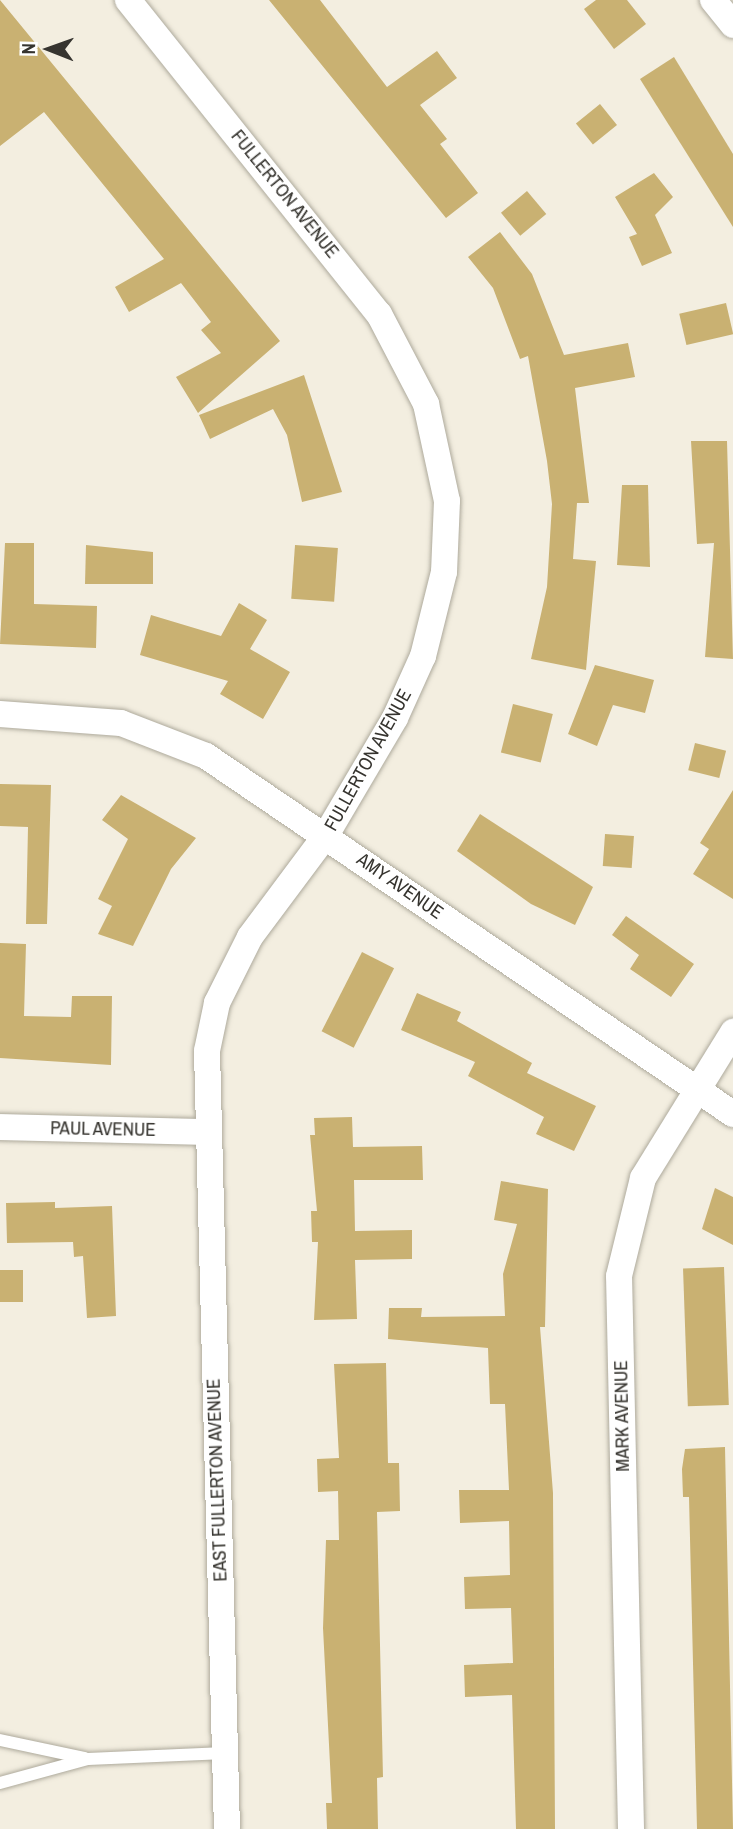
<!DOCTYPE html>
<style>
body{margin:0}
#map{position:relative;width:733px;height:1829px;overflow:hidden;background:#f3eee0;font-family:"Archivo Narrow",sans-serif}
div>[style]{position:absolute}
.building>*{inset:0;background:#c9b172;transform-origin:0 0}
.roads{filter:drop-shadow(0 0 2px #aeaa9c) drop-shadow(0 0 2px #aeaa9c)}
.lane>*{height:12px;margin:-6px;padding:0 6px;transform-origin:6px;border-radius:6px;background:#fff}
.street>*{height:26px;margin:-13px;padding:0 13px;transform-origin:13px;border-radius:13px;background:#fff}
span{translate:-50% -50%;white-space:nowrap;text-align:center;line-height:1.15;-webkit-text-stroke:5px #fff;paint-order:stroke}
.street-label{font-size:19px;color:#36342f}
.north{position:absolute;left:14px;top:14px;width:70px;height:70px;-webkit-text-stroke:5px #fff;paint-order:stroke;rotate:271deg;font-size:19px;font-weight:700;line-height:28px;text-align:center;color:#36342f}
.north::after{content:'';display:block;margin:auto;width:24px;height:32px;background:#36342f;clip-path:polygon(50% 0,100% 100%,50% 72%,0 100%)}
</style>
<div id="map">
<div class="building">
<i style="clip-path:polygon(0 0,280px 341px,198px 413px,176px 377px,221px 353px,201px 330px,211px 322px,181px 283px,129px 312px,115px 287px,164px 259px,44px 112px,0 146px)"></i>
<i style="clip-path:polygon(269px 0,320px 0,387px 87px,437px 51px,457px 78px,420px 105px,447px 139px,440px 144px,478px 193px,446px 218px)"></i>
<i style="clip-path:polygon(596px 0,627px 0,646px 24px,614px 49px,584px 9px)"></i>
<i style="clip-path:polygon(674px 57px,733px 154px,733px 227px,640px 79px)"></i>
<i style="left:600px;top:104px;width:27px;height:31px;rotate:51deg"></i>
<i style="clip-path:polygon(654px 173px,673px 197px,655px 215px,672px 253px,642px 266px,629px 237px,637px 234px,615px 197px)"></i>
<i style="left:527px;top:191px;width:30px;height:34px;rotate:50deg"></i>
<i style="clip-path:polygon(500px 232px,532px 274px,564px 355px,628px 343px,635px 377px,575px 388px,589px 503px,577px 503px,573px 559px,596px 561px,586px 670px,531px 659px,547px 587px,552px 504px,547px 461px,528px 356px,520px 359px,493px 288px,468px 257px)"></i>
<i style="left:726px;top:303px;width:32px;height:48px;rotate:77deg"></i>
<i style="clip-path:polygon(304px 375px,342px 492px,302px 502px,287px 435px,273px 409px,210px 439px,199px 415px)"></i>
<i style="clip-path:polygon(691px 441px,727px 441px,733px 659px,705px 657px,714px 543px,697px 544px)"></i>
<i style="clip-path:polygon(622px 485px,648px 485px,650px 567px,617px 565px)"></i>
<i style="clip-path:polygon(5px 543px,34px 543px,34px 604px,97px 606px,96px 648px,0 644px)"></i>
<i style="clip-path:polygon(86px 545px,153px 552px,153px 584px,85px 584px)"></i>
<i style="left:295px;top:545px;width:43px;height:54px;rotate:4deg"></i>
<i style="clip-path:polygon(239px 603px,267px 620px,250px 649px,290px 672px,263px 719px,220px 694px,228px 681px,140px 655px,151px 615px,221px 636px)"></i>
<i style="clip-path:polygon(595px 665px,654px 680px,645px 713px,613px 705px,597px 746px,568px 734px)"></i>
<i style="left:513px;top:704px;width:41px;height:50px;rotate:14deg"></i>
<i style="left:695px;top:743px;width:32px;height:28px;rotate:14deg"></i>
<i style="clip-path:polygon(0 784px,51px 785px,47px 924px,26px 924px,28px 827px,0 826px)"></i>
<i style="clip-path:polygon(733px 790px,733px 899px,693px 874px,709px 849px,700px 843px)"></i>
<i style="clip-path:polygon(121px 795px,196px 838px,171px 869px,133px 946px,98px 934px,112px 906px,98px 899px,128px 839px,102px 820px)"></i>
<i style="clip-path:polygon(480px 814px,593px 887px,575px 925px,531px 904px,457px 851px)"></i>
<i style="left:605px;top:834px;width:29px;height:32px;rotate:4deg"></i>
<i style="clip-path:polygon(626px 916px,694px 964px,671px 997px,630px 969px,639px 955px,612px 935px)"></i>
<i style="clip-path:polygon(0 943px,26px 944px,24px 1016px,71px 1017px,72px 996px,112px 996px,111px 1065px,0 1058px)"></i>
<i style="left:362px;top:952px;width:36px;height:89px;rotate:27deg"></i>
<i style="clip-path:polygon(417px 993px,461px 1012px,457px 1021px,532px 1063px,527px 1073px,596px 1106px,574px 1151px,536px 1134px,544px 1117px,468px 1076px,475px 1062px,401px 1030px)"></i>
<i style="clip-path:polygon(352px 1117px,353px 1147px,422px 1146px,423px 1180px,354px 1180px,355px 1231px,412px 1230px,412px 1259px,355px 1260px,357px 1319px,314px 1320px,318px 1242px,312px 1242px,311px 1211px,317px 1211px,310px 1135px,315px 1135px,314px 1118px)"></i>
<i style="clip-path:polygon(501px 1181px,548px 1189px,545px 1327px,540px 1327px,553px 1493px,555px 1829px,516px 1829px,512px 1695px,465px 1697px,464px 1665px,513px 1663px,511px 1608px,465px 1609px,464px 1577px,510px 1575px,509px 1521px,460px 1523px,459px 1490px,509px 1490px,505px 1404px,490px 1404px,488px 1348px,388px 1339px,389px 1308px,422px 1308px,421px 1317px,505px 1316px,503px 1274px,517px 1224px,494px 1220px)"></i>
<i style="clip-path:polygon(715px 1188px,733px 1197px,733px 1245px,702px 1229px)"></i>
<i style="clip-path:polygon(55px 1202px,55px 1208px,112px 1206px,116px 1316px,87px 1318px,83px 1256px,74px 1257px,73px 1242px,7px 1243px,6px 1203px)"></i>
<i style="left:724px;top:1267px;width:138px;height:41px;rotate:88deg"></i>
<i style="left:0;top:1270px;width:23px;height:32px"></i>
<i style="clip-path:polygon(386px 1363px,388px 1463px,399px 1463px,400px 1511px,377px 1512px,383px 1777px,377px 1778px,378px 1829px,327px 1829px,326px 1803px,332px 1803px,323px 1628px,326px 1540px,339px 1540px,338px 1491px,318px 1492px,317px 1459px,339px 1458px,334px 1364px)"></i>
<i style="clip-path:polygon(725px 1447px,733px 1829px,697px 1829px,689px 1497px,683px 1497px,682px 1469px,685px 1449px)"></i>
</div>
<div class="roads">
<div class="lane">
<i style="left:0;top:1740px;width:87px;rotate:12deg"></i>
<i style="left:0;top:1783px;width:91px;rotate:-15.3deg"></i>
<i style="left:88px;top:1759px;width:137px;rotate:-2.5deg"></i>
</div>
<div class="street">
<i style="left:128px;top:0;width:402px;rotate:51.4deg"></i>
<i style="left:379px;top:314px;width:102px;rotate:62.4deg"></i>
<i style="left:426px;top:404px;width:99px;rotate:77.8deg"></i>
<i style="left:447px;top:501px;width:71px;rotate:92.4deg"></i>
<i style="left:444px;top:572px;width:87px;rotate:104deg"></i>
<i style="left:423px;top:656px;width:68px;rotate:114.3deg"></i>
<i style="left:395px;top:718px;width:136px;rotate:120.5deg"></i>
<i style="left:326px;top:835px;width:127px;rotate:126.7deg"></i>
<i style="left:250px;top:937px;width:74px;rotate:116.6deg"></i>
<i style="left:217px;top:1003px;width:49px;rotate:101.8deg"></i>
<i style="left:207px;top:1051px;width:778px;rotate:88.53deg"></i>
<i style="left:713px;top:0;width:32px;rotate:51deg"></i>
<i style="left:0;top:714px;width:121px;rotate:4.3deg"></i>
<i style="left:121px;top:723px;width:91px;rotate:21.2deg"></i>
<i style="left:206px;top:756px;width:637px;rotate:34.19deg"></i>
<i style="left:0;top:1127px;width:207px;rotate:1.4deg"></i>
<i style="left:631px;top:1829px;width:553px;rotate:-91.24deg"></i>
<i style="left:619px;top:1276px;width:101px;rotate:-76.2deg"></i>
<i style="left:643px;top:1178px;width:172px;rotate:-58.3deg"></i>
</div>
</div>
<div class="street-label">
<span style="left:285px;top:194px;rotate:51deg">FULLERTON AVENUE</span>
<span style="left:368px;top:760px;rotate:-61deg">FULLERTON AVENUE</span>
<span style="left:400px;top:886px;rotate:35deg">AMY AVENUE</span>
<span style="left:103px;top:1129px;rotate:1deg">PAUL AVENUE</span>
<span style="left:622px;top:1416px;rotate:-91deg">MARK AVENUE</span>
<span style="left:217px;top:1480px;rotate:-92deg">EAST FULLERTON AVENUE</span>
</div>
<div class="north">N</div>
</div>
